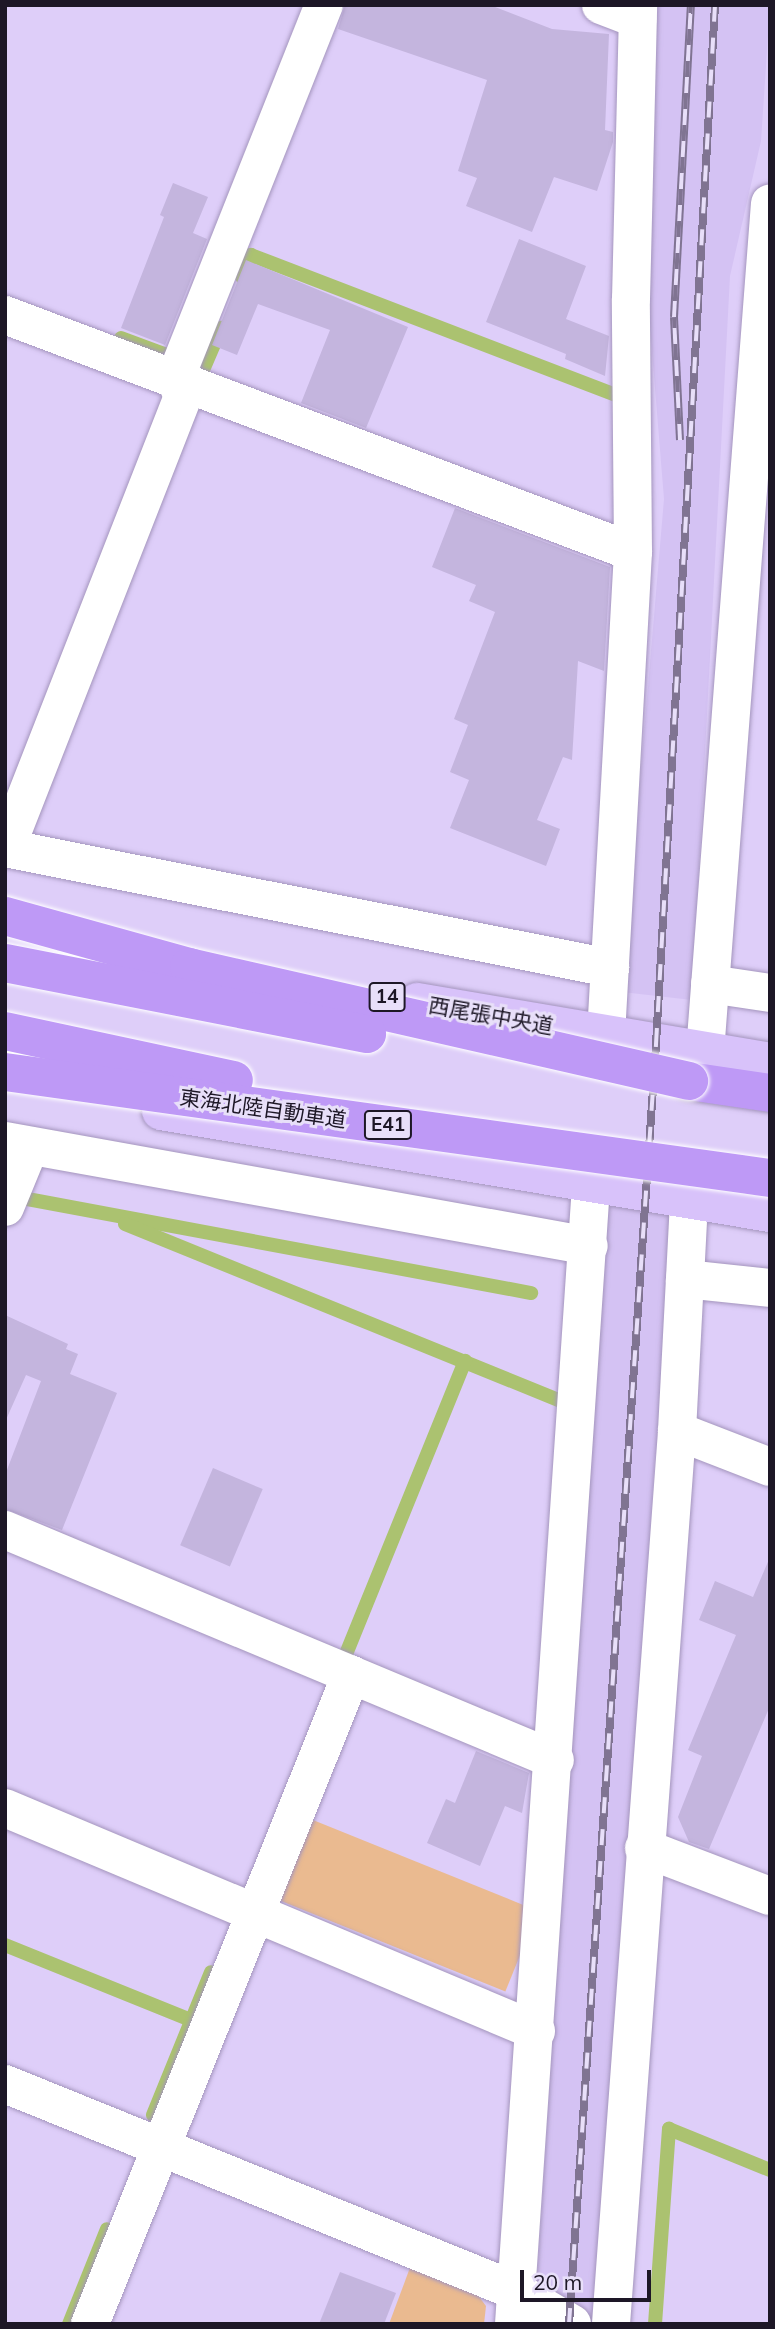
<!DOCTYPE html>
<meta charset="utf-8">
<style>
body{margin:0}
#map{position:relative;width:775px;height:2329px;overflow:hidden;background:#decef9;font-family:Mulish,"Noto Sans JP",sans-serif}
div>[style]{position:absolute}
.built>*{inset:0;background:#d4c2f3}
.green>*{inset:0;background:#eaba90;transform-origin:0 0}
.stream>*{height:14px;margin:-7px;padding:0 7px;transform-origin:7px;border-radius:7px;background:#abc270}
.building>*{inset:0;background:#c4b5de;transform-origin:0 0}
.roads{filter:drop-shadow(0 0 2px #a495bd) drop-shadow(0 0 2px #a495bd)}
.street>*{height:38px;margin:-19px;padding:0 19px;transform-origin:19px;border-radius:19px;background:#fff}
.primary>*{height:38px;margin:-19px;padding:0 19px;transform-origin:19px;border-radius:19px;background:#d8c2fa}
.highway>*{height:38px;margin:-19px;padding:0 19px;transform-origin:19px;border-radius:19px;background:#be99f6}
.rail>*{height:8px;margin-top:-4px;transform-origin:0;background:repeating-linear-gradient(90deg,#e8dff9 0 16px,#807492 0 32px);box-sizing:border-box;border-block:2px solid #807492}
.bridges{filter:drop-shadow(0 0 2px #fff) drop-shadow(0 0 2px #fff)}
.highway-bridge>*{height:38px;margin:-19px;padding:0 19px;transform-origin:19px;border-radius:19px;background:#be99f6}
span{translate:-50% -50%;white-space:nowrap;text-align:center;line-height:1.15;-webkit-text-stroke:6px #e8dff9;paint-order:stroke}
.shield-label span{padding:2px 5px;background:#e8dff9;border:2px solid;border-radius:5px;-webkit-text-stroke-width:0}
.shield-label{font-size:19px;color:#1d1726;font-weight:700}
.street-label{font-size:21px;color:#1d1726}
.frame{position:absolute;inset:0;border:7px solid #1d1726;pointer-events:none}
.scale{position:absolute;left:520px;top:2270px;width:131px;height:32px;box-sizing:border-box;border:4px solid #1d1726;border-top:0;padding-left:9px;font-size:21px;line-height:24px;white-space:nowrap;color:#1d1726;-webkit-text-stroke:5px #e8dff9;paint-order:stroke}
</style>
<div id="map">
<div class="built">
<i style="clip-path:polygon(655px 5px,770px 5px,761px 141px,730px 276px,692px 1000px,622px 992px,664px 499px,649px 314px)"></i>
<i style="clip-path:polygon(606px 1205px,675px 1212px,661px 1454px,655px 1454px,600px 2324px,537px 2282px)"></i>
</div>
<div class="green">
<i style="left:308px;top:1818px;width:248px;height:87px;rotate:22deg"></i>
<i style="clip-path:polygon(411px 2265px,474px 2290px,486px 2306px,484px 2324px,389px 2324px)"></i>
</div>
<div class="stream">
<i style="left:242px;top:277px;width:24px;rotate:-68deg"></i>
<i style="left:251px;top:255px;width:404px;rotate:21deg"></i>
<i style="left:121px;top:338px;width:54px;rotate:20.4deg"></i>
<i style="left:203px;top:370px;width:46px;rotate:-66.8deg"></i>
<i style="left:22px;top:1198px;width:518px;rotate:10.57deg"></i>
<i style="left:125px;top:1224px;width:475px;rotate:22.1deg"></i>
<i style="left:344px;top:1659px;width:322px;rotate:-67.9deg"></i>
<i style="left:5px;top:1945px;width:201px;rotate:22deg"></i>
<i style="left:153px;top:2115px;width:154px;rotate:-67.9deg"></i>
<i style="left:69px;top:2324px;width:102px;rotate:-68.2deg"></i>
<i style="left:655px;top:2324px;width:196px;rotate:-85.9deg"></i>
<i style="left:669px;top:2129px;width:109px;rotate:22.1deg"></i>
</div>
<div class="building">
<i style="clip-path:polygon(345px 5px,490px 5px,552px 29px,609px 34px,605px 130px,613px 132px,613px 142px,597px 191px,554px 177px,532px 232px,466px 206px,477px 178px,458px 171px,487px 80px,338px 29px)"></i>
<i style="clip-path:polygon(173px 183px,208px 197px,193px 233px,207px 239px,165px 345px,121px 328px,164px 217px,160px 215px)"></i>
<i style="clip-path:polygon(519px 239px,586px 266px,566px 319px,609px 336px,605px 376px,565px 359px,566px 354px,486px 322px)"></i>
<i style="clip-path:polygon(246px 260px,408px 327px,366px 428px,301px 403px,330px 330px,258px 304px,237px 355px,212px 345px)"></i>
<i style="clip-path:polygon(455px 508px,610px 567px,604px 671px,578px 661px,572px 760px,563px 757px,537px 820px,560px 829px,546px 866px,450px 828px,469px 780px,450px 772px,468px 725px,454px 719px,495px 612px,469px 601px,476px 585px,432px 567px)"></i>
<i style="clip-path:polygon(5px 1315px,68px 1344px,66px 1349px,78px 1354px,70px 1374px,117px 1393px,62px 1530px,5px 1509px,5px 1475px,41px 1381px,26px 1375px,5px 1422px)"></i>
<i style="left:213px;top:1468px;width:54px;height:84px;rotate:23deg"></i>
<i style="clip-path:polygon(770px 1557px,770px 1706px,709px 1849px,689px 1842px,678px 1817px,702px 1756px,688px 1750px,736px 1635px,699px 1620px,715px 1581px,753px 1597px)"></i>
<i style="clip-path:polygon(476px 1751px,529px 1773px,522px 1813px,505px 1806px,480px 1866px,427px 1843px,446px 1799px,455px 1803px)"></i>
<i style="clip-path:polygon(340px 2272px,396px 2293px,384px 2324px,319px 2324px)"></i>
</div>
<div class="roads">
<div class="street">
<i style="left:601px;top:5px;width:39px;rotate:21deg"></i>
<i style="left:5px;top:315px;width:671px;rotate:20.68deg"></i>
<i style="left:5px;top:848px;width:617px;rotate:11.22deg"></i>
<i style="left:6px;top:848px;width:485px;rotate:-68.6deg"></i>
<i style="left:183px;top:396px;width:19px;rotate:-115deg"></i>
<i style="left:175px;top:379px;width:403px;rotate:-68.3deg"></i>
<i style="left:710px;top:984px;width:61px;rotate:8.5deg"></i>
<i style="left:606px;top:1035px;width:484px;rotate:-86.8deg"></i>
<i style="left:633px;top:552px;width:253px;rotate:-90.5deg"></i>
<i style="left:631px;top:299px;width:294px;rotate:-88.6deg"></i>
<i style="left:705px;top:1052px;width:851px;rotate:-85.62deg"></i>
<i style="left:5px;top:1141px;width:593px;rotate:10.19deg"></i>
<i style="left:5px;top:1207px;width:66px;rotate:-67.7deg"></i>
<i style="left:685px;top:1279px;width:85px;rotate:6deg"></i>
<i style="left:677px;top:1431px;width:100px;rotate:21.2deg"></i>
<i style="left:5px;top:1530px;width:596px;rotate:22.69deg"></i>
<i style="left:5px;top:1808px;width:576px;rotate:22.78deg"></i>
<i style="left:644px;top:1848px;width:135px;rotate:20.9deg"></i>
<i style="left:5px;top:2084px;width:551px;rotate:22.05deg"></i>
<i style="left:516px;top:2291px;width:65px;rotate:30.5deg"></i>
<i style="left:90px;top:2324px;width:700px;rotate:-68.09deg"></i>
<i style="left:514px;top:2324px;width:1141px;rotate:-86.13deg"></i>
<i style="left:611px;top:2324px;width:895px;rotate:-85.77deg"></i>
<i style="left:677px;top:1431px;width:230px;rotate:-87deg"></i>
</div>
<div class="primary">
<i style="left:417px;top:1002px;width:358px;rotate:9.6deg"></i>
<i style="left:161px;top:1111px;width:617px;rotate:9.51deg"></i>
</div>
<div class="highway">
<i style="left:689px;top:1081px;width:82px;rotate:8.4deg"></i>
</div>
</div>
<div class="rail">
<i style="left:680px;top:440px;width:123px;rotate:-92.8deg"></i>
<i style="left:674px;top:317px;width:312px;rotate:-86.9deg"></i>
<i style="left:569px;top:2324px;width:1283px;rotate:-86.11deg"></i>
<i style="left:656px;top:1044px;width:1041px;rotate:-86.75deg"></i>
</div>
<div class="bridges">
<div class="highway-bridge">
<i style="left:5px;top:916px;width:191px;rotate:15.5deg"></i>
<i style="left:189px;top:967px;width:513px;rotate:12.84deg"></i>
<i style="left:5px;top:963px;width:369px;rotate:11.1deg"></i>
<i style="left:5px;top:1031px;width:234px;rotate:12.1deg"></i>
<i style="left:5px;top:1072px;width:772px;rotate:7.89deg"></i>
</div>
</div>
<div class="shield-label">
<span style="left:387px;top:997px">14</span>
<span style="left:388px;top:1125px">E41</span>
</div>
<div class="street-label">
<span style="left:491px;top:1015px;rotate:10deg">西尾張中央道</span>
<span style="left:263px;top:1108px;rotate:8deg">東海北陸自動車道</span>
</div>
<div class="frame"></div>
<div class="scale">20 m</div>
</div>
